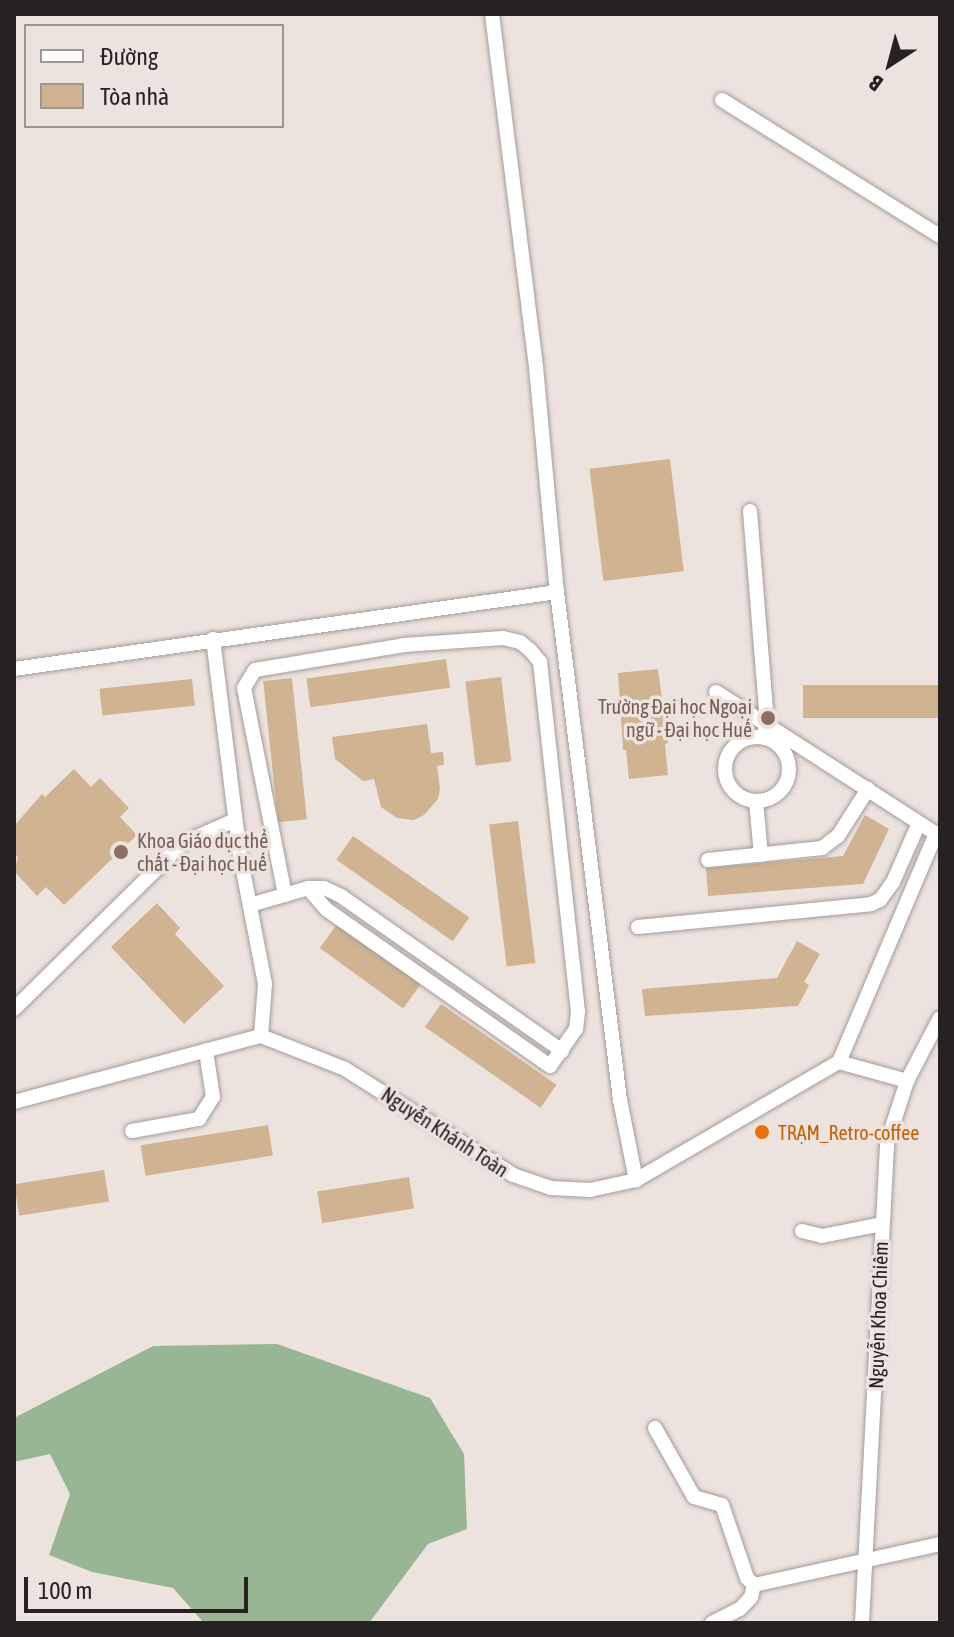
<!DOCTYPE html>
<meta charset="utf-8">
<style>
body{margin:0}
#map{position:relative;width:954px;height:1637px;overflow:hidden;background:#ece3df;font-family:"Asap Condensed",sans-serif}
div>[style]{position:absolute}
.forest>*{inset:0;background:#99b694}
.building>*{inset:0;background:#d0b391;transform-origin:0 0}
.roads{filter:drop-shadow(0 0 2px #a59c98) drop-shadow(0 0 2px #a59c98)}
.minor>*{height:14px;margin:-7px;padding:0 7px;transform-origin:7px;border-radius:7px;background:#fff}
.minor>.ring{margin:-7px;padding:0;box-sizing:content-box;background:none;border:14px solid #fff;border-radius:50%}
.dots>*{width:22px;height:22px;translate:-50% -50%;box-sizing:border-box;border:4px solid #ece3df;border-radius:50%}
span{translate:-50% -50%;white-space:nowrap;text-align:center;line-height:1.15;-webkit-text-stroke:7px #ece3df;paint-order:stroke}
.education-label{font-size:20px;color:#785e54}
.right{translate:-100% -50%;text-align:right}
.left{translate:0 -50%;text-align:left}
.street-label{font-size:20px;color:#262221}
.food-label{font-size:20px;color:#c56008}
.frame{position:absolute;inset:0;border:16px solid #262221;pointer-events:none}
.legend{position:absolute;left:24px;top:24px;width:260px;height:104px;box-sizing:border-box;background:#ece3df;border:2px solid #9d9693;margin:0;padding:10px 14px;list-style:none;font-size:24px;color:#262221}
.legend li{display:flex;align-items:center;gap:16px;height:40px}
.legend b{width:40px;border:2px solid #9d9693}
.north{position:absolute;left:850px;top:24px;width:80px;height:80px;-webkit-text-stroke:6px #ece3df;paint-order:stroke;rotate:216deg;font-size:22px;font-weight:700;line-height:32px;text-align:center;color:#262221}
.north::after{content:'';display:block;margin:auto;width:28px;height:36px;background:#262221;clip-path:polygon(50% 0,100% 100%,50% 72%,0 100%)}
.scale{position:absolute;left:24px;top:1577px;width:224px;height:36px;box-sizing:border-box;border:4px solid #262221;border-top:0;padding-left:10px;font-size:24px;line-height:28px;white-space:nowrap;color:#262221;-webkit-text-stroke:6px #ece3df;paint-order:stroke}
</style>
<div id="map">
<div class="forest">
<i style="clip-path:polygon(277px 1344px,430px 1398px,464px 1454px,467px 1529px,428px 1544px,369px 1623px,204px 1623px,173px 1588px,92px 1572px,49px 1555px,70px 1494px,50px 1454px,14px 1462px,14px 1418px,153px 1346px)"></i>
</div>
<div class="building">
<i style="left:670px;top:459px;width:113px;height:81px;rotate:83deg"></i>
<i style="left:446px;top:659px;width:29px;height:141px;rotate:82deg"></i>
<i style="clip-path:polygon(658px 669px,668px 743px,665px 744px,668px 775px,629px 779px,626px 750px,623px 750px,618px 673px)"></i>
<i style="left:501px;top:677px;width:85px;height:36px;rotate:83deg"></i>
<i style="left:292px;top:678px;width:142px;height:29px;rotate:84deg"></i>
<i style="left:192px;top:679px;width:27px;height:93px;rotate:84deg"></i>
<i style="left:940px;top:685px;width:33px;height:137px;rotate:90deg"></i>
<i style="clip-path:polygon(427px 724px,431px 753px,443px 752px,444px 765px,437px 766px,440px 789px,438px 799px,424px 815px,414px 820px,397px 818px,381px 807px,374px 779px,363px 781px,335px 759px,332px 737px)"></i>
<i style="clip-path:polygon(74px 769px,91px 787px,100px 778px,129px 808px,120px 817px,137px 835px,64px 905px,46px 887px,37px 896px,14px 871px,18px 857px,14px 854px,14px 826px,42px 794px,45px 797px)"></i>
<i style="clip-path:polygon(865px 815px,889px 829px,863px 884px,708px 896px,706px 868px,843px 856px)"></i>
<i style="left:518px;top:821px;width:143px;height:29px;rotate:83deg"></i>
<i style="left:353px;top:836px;width:142px;height:29px;rotate:35deg"></i>
<i style="clip-path:polygon(157px 903px,180px 928px,175px 934px,224px 986px,184px 1024px,111px 947px)"></i>
<i style="left:338px;top:923px;width:103px;height:31px;rotate:36deg"></i>
<i style="clip-path:polygon(797px 941px,820px 954px,804px 982px,809px 985px,798px 1006px,645px 1016px,642px 989px,777px 978px)"></i>
<i style="left:441px;top:1004px;width:141px;height:28px;rotate:35deg"></i>
<i style="left:268px;top:1125px;width:31px;height:129px;rotate:81deg"></i>
<i style="left:104px;top:1170px;width:32px;height:91px;rotate:81deg"></i>
<i style="left:409px;top:1177px;width:32px;height:93px;rotate:81deg"></i>
</div>
<div class="roads">
<div class="minor">
<i style="left:492px;top:14px;width:356px;rotate:82.9deg"></i>
<i style="left:536px;top:367px;width:226px;rotate:84.7deg"></i>
<i style="left:557px;top:592px;width:512px;rotate:82.93deg"></i>
<i style="left:620px;top:1100px;width:82px;rotate:78.7deg"></i>
<i style="left:722px;top:100px;width:257px;rotate:32deg"></i>
<i style="left:750px;top:511px;width:212px;rotate:85.4deg"></i>
<i style="left:767px;top:722px;width:16px;rotate:104deg"></i>
<i style="left:213px;top:639px;width:218px;rotate:82.9deg"></i>
<i style="left:240px;top:855px;width:131px;rotate:79deg"></i>
<i style="left:265px;top:984px;width:52px;rotate:94.4deg"></i>
<i style="left:14px;top:669px;width:548px;rotate:-8.07deg"></i>
<i style="left:716px;top:692px;width:262px;rotate:32.8deg"></i>
<i class="ring" style="left:725px;top:737px;width:50px;height:50px"></i>
<i style="left:756px;top:801px;width:54px;rotate:84.7deg"></i>
<i style="left:708px;top:860px;width:115px;rotate:-6deg"></i>
<i style="left:822px;top:848px;width:20px;rotate:-37deg"></i>
<i style="left:838px;top:836px;width:56px;rotate:-57.4deg"></i>
<i style="left:285px;top:895px;width:201px;rotate:-101.2deg"></i>
<i style="left:246px;top:698px;width:10px;rotate:-101deg"></i>
<i style="left:244px;top:688px;width:21px;rotate:-59deg"></i>
<i style="left:255px;top:670px;width:151px;rotate:-9.5deg"></i>
<i style="left:404px;top:645px;width:99px;rotate:-4deg"></i>
<i style="left:503px;top:638px;width:17px;rotate:13deg"></i>
<i style="left:520px;top:642px;width:13px;rotate:39deg"></i>
<i style="left:530px;top:650px;width:16px;rotate:50deg"></i>
<i style="left:540px;top:662px;width:351px;rotate:83.8deg"></i>
<i style="left:578px;top:1011px;width:18px;rotate:96deg"></i>
<i style="left:576px;top:1029px;width:45px;rotate:125.1deg"></i>
<i style="left:550px;top:1066px;width:272px;rotate:-145deg"></i>
<i style="left:327px;top:910px;width:29px;rotate:-131deg"></i>
<i style="left:250px;top:905px;width:60px;rotate:-16.3deg"></i>
<i style="left:308px;top:888px;width:16px"></i>
<i style="left:324px;top:888px;width:19px;rotate:25deg"></i>
<i style="left:341px;top:896px;width:270px;rotate:35deg"></i>
<i style="left:638px;top:927px;width:234px;rotate:-5.6deg"></i>
<i style="left:871px;top:904px;width:10px;rotate:-24deg"></i>
<i style="left:880px;top:900px;width:22px;rotate:-54deg"></i>
<i style="left:893px;top:882px;width:64px;rotate:-66.2deg"></i>
<i style="left:14px;top:1009px;width:237px;rotate:-44.5deg"></i>
<i style="left:183px;top:843px;width:57px;rotate:-23.9deg"></i>
<i style="left:839px;top:1062px;width:248px;rotate:-67deg"></i>
<i style="left:936px;top:834px;width:4px;rotate:27deg"></i>
<i style="left:14px;top:1102px;width:256px;rotate:-15deg"></i>
<i style="left:261px;top:1036px;width:90px;rotate:21.4deg"></i>
<i style="left:345px;top:1069px;width:199px;rotate:32.2deg"></i>
<i style="left:513px;top:1175px;width:40px;rotate:18.9deg"></i>
<i style="left:551px;top:1188px;width:39px;rotate:3deg"></i>
<i style="left:590px;top:1190px;width:47px;rotate:-12.3deg"></i>
<i style="left:636px;top:1180px;width:235px;rotate:-30.2deg"></i>
<i style="left:839px;top:1062px;width:71px;rotate:15.6deg"></i>
<i style="left:132px;top:1131px;width:68px;rotate:-10.2deg"></i>
<i style="left:199px;top:1119px;width:26px;rotate:-58deg"></i>
<i style="left:213px;top:1097px;width:47px;rotate:-98.7deg"></i>
<i style="left:802px;top:1231px;width:21px;rotate:14deg"></i>
<i style="left:822px;top:1236px;width:61px;rotate:-11.3deg"></i>
<i style="left:655px;top:1428px;width:79px;rotate:60.5deg"></i>
<i style="left:694px;top:1497px;width:29px;rotate:16deg"></i>
<i style="left:722px;top:1505px;width:77px;rotate:71.1deg"></i>
<i style="left:747px;top:1578px;width:10px;rotate:45deg"></i>
<i style="left:754px;top:1585px;width:190px;rotate:-12.4deg"></i>
<i style="left:712px;top:1623px;width:31px;rotate:-27deg"></i>
<i style="left:740px;top:1609px;width:16px;rotate:-47deg"></i>
<i style="left:751px;top:1597px;width:12px;rotate:-76deg"></i>
<i style="left:862px;top:1623px;width:481px;rotate:-87deg"></i>
<i style="left:887px;top:1143px;width:65px;rotate:-72.1deg"></i>
<i style="left:907px;top:1081px;width:71px;rotate:-62.4deg"></i>
</div>
</div>
<div class="dots">
<i style="left:768px;top:718px;background:#8d6e63"></i>
<i style="left:121px;top:852px;background:#8d6e63"></i>
<i style="left:762px;top:1132px;background:#e8710a"></i>
</div>
<div class="education-label">
<span class="right" style="left:752px;top:718px">Trường Đại học Ngoại<br>ngữ - Đại học Huế</span>
<span class="left" style="left:137px;top:852px">Khoa Giáo dục thể<br>chất - Đại học Huế</span>
</div>
<div class="street-label">
<span style="left:445px;top:1132px;rotate:33deg">Nguyễn Khánh Toàn</span>
<span style="left:878px;top:1315px;rotate:-88deg">Nguyễn Khoa Chiêm</span>
</div>
<div class="food-label">
<span class="left" style="left:778px;top:1132px">TRẠM_Retro-coffee</span>
</div>
<div class="frame"></div>
<ul class="legend">
<li><b style="height:10px;background:#fff"></b>Đường</li>
<li><b style="height:22px;background:#d0b391"></b>Tòa nhà</li>
</ul>
<div class="north">B</div>
<div class="scale">100 m</div>
</div>
